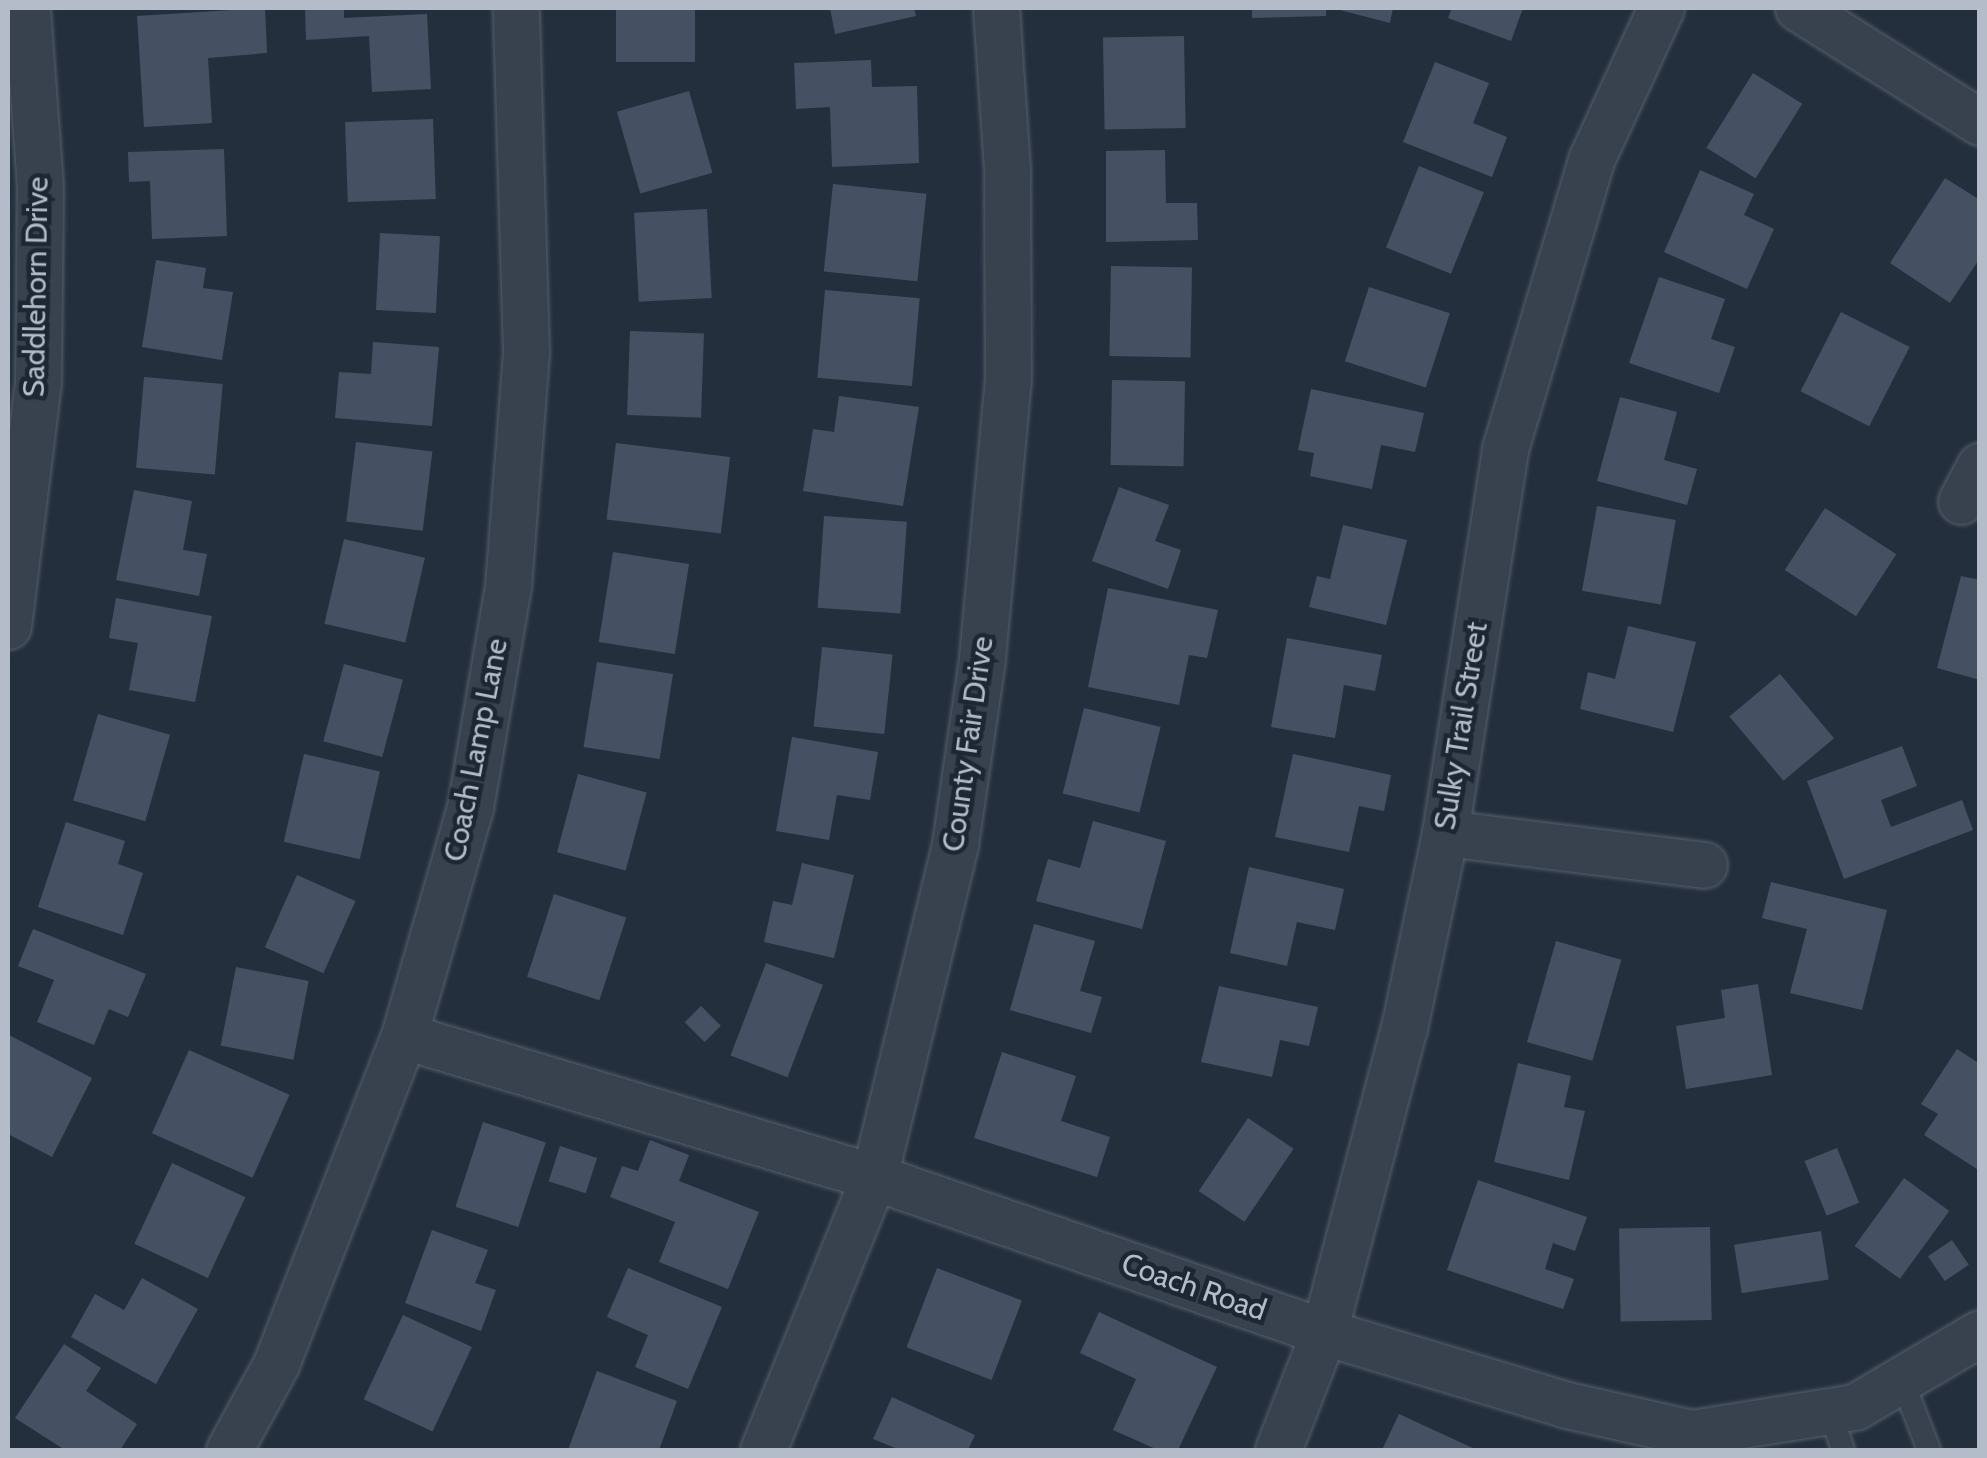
<!DOCTYPE html>
<style>
body{margin:0}
#map{position:relative;width:1987px;height:1458px;overflow:hidden;background:#242f3e;font-family:Cabin,sans-serif}
div>[style]{position:absolute}
.building>*{inset:0;background:#455162;transform-origin:0 0}
.roads{filter:drop-shadow(0 0 2px #565f6c) drop-shadow(0 0 2px #565f6c)}
.lane>*{height:22px;margin:-11px;padding:0 11px;transform-origin:11px;border-radius:11px;background:#38414e}
.street>*{height:45px;margin:-22.5px;padding:0 22.5px;transform-origin:22.5px;border-radius:22.5px;background:#38414e}
span{translate:-50% -50%;white-space:nowrap;text-align:center;line-height:1.15;-webkit-text-stroke:9px #1d2633;paint-order:stroke}
.street-label{font-size:30px;color:#b4bcc9}
.frame{position:absolute;inset:0;border:10px solid #b4bcc9;pointer-events:none}
</style>
<div id="map">
<div class="building">
<i style="clip-path:polygon(265px 8px,267px 53px,208px 58px,212px 123px,144px 127px,137px 16px)"></i>
<i style="clip-path:polygon(305px 8px,344px 8px,344px 18px,427px 14px,431px 89px,372px 92px,369px 36px,306px 40px)"></i>
<i style="left:616px;top:8px;width:79px;height:54px"></i>
<i style="clip-path:polygon(830px 8px,914px 8px,916px 16px,835px 34px)"></i>
<i style="clip-path:polygon(1252px 8px,1326px 8px,1326px 16px,1252px 18px)"></i>
<i style="clip-path:polygon(1332px 8px,1393px 8px,1390px 23px)"></i>
<i style="clip-path:polygon(1452px 8px,1523px 8px,1511px 41px,1448px 18px)"></i>
<i style="left:1184px;top:36px;width:92px;height:81px;rotate:89deg"></i>
<i style="clip-path:polygon(871px 60px,872px 87px,917px 86px,919px 163px,832px 167px,830px 107px,796px 109px,794px 63px)"></i>
<i style="clip-path:polygon(1435px 62px,1489px 83px,1473px 123px,1507px 137px,1492px 177px,1403px 142px)"></i>
<i style="left:1753px;top:73px;width:58px;height:88px;rotate:32deg"></i>
<i style="left:689px;top:91px;width:85px;height:75px;rotate:74deg"></i>
<i style="left:433px;top:119px;width:80px;height:88px;rotate:88deg"></i>
<i style="clip-path:polygon(224px 149px,227px 236px,152px 239px,150px 181px,129px 182px,128px 152px)"></i>
<i style="clip-path:polygon(1165px 150px,1166px 203px,1197px 203px,1198px 240px,1106px 242px,1106px 151px)"></i>
<i style="left:1419px;top:166px;width:70px;height:88px;rotate:22deg"></i>
<i style="clip-path:polygon(1700px 170px,1754px 194px,1744px 215px,1774px 229px,1747px 289px,1664px 252px)"></i>
<i style="clip-path:polygon(1945px 178px,1980px 200px,1980px 258px,1950px 303px,1890px 263px)"></i>
<i style="left:833px;top:184px;width:94px;height:88px;rotate:6deg"></i>
<i style="left:707px;top:209px;width:89px;height:73px;rotate:87deg"></i>
<i style="left:380px;top:233px;width:60px;height:77px;rotate:3deg"></i>
<i style="clip-path:polygon(156px 260px,206px 268px,203px 288px,233px 292px,222px 360px,142px 347px)"></i>
<i style="left:1111px;top:266px;width:81px;height:90px;rotate:1deg"></i>
<i style="clip-path:polygon(1659px 277px,1725px 299px,1711px 339px,1735px 347px,1719px 393px,1629px 363px)"></i>
<i style="left:1369px;top:287px;width:85px;height:78px;rotate:18deg"></i>
<i style="left:825px;top:290px;width:95px;height:88px;rotate:5deg"></i>
<i style="left:1841px;top:312px;width:77px;height:89px;rotate:27deg"></i>
<i style="left:630px;top:331px;width:74px;height:84px;rotate:2deg"></i>
<i style="clip-path:polygon(373px 342px,439px 347px,432px 426px,335px 418px,339px 372px,371px 374px)"></i>
<i style="left:144px;top:377px;width:79px;height:91px;rotate:5deg"></i>
<i style="left:1112px;top:380px;width:73px;height:85px;rotate:1deg"></i>
<i style="clip-path:polygon(1311px 389px,1424px 413px,1415px 452px,1381px 445px,1372px 489px,1310px 476px,1314px 453px,1298px 450px)"></i>
<i style="clip-path:polygon(839px 396px,919px 407px,903px 506px,803px 491px,813px 429px,834px 432px)"></i>
<i style="clip-path:polygon(1620px 397px,1677px 412px,1664px 460px,1697px 469px,1687px 505px,1597px 481px)"></i>
<i style="left:356px;top:442px;width:77px;height:80px;rotate:7deg"></i>
<i style="left:616px;top:443px;width:115px;height:77px;rotate:7deg"></i>
<i style="clip-path:polygon(1119px 487px,1169px 505px,1155px 541px,1181px 550px,1168px 589px,1092px 561px)"></i>
<i style="clip-path:polygon(134px 490px,192px 501px,183px 550px,207px 554px,199px 596px,116px 580px)"></i>
<i style="left:1597px;top:506px;width:80px;height:86px;rotate:10deg"></i>
<i style="left:1825px;top:508px;width:85px;height:74px;rotate:33deg"></i>
<i style="left:824px;top:516px;width:83px;height:92px;rotate:4deg"></i>
<i style="clip-path:polygon(1343px 525px,1407px 540px,1386px 625px,1309px 607px,1317px 576px,1330px 579px)"></i>
<i style="left:344px;top:539px;width:83px;height:87px;rotate:13deg"></i>
<i style="left:613px;top:552px;width:77px;height:91px;rotate:9deg"></i>
<i style="clip-path:polygon(1961px 576px,1980px 580px,1980px 680px,1937px 668px)"></i>
<i style="clip-path:polygon(1108px 588px,1218px 610px,1207px 658px,1189px 655px,1179px 705px,1088px 687px)"></i>
<i style="clip-path:polygon(116px 598px,212px 616px,195px 702px,129px 690px,138px 643px,109px 638px)"></i>
<i style="clip-path:polygon(1628px 626px,1696px 642px,1673px 732px,1580px 709px,1588px 672px,1615px 679px)"></i>
<i style="clip-path:polygon(1287px 638px,1382px 655px,1375px 691px,1344px 685px,1335px 738px,1271px 727px)"></i>
<i style="left:822px;top:647px;width:71px;height:80px;rotate:6deg"></i>
<i style="left:597px;top:662px;width:77px;height:86px;rotate:9deg"></i>
<i style="left:344px;top:664px;width:61px;height:80px;rotate:15deg"></i>
<i style="left:1780px;top:674px;width:84px;height:66px;rotate:50deg"></i>
<i style="left:1084px;top:708px;width:79px;height:88px;rotate:14deg"></i>
<i style="left:98px;top:714px;width:75px;height:90px;rotate:16deg"></i>
<i style="clip-path:polygon(792px 737px,878px 752px,870px 800px,837px 795px,829px 840px,776px 831px)"></i>
<i style="clip-path:polygon(1902px 746px,1917px 786px,1881px 800px,1891px 827px,1962px 800px,1973px 830px,1844px 879px,1807px 781px)"></i>
<i style="left:304px;top:754px;width:78px;height:90px;rotate:13deg"></i>
<i style="clip-path:polygon(1293px 754px,1391px 775px,1384px 811px,1359px 806px,1349px 852px,1275px 837px)"></i>
<i style="left:578px;top:774px;width:71px;height:81px;rotate:15deg"></i>
<i style="clip-path:polygon(1093px 821px,1166px 841px,1142px 929px,1036px 901px,1048px 859px,1080px 868px)"></i>
<i style="clip-path:polygon(66px 822px,125px 841px,118px 864px,143px 873px,123px 935px,38px 907px)"></i>
<i style="clip-path:polygon(802px 863px,854px 875px,834px 958px,764px 942px,773px 901px,792px 905px)"></i>
<i style="clip-path:polygon(1249px 867px,1344px 889px,1335px 930px,1297px 922px,1287px 966px,1230px 953px)"></i>
<i style="left:297px;top:875px;width:64px;height:79px;rotate:24deg"></i>
<i style="clip-path:polygon(1771px 882px,1887px 910px,1862px 1010px,1790px 993px,1807px 929px,1762px 918px)"></i>
<i style="left:554px;top:894px;width:76px;height:87px;rotate:18deg"></i>
<i style="clip-path:polygon(1034px 924px,1095px 941px,1080px 991px,1102px 997px,1091px 1033px,1010px 1010px)"></i>
<i style="clip-path:polygon(33px 929px,146px 974px,128px 1017px,109px 1009px,94px 1045px,37px 1022px,54px 980px,18px 966px)"></i>
<i style="left:1556px;top:941px;width:68px;height:105px;rotate:16deg"></i>
<i style="left:766px;top:963px;width:61px;height:99px;rotate:21deg"></i>
<i style="left:236px;top:967px;width:74px;height:80px;rotate:11deg"></i>
<i style="clip-path:polygon(1758px 984px,1772px 1075px,1686px 1089px,1676px 1026px,1725px 1018px,1721px 990px)"></i>
<i style="clip-path:polygon(1219px 986px,1318px 1007px,1309px 1046px,1280px 1040px,1272px 1077px,1201px 1062px)"></i>
<i style="left:701px;top:1006px;width:28px;height:23px;rotate:45deg"></i>
<i style="clip-path:polygon(9px 1035px,92px 1078px,52px 1157px,8px 1134px)"></i>
<i style="clip-path:polygon(1957px 1049px,1980px 1064px,1980px 1171px,1924px 1135px,1938px 1114px,1921px 1104px)"></i>
<i style="left:189px;top:1050px;width:110px;height:91px;rotate:24deg"></i>
<i style="clip-path:polygon(1002px 1052px,1076px 1076px,1061px 1121px,1110px 1137px,1097px 1177px,974px 1138px)"></i>
<i style="clip-path:polygon(1518px 1063px,1571px 1076px,1564px 1107px,1585px 1111px,1569px 1180px,1494px 1162px)"></i>
<i style="left:1248px;top:1118px;width:55px;height:88px;rotate:34deg"></i>
<i style="left:483px;top:1122px;width:66px;height:89px;rotate:18deg"></i>
<i style="clip-path:polygon(650px 1140px,689px 1155px,679px 1181px,759px 1212px,728px 1289px,659px 1262px,675px 1222px,610px 1197px,622px 1166px,638px 1171px)"></i>
<i style="left:560px;top:1146px;width:39px;height:37px;rotate:18deg"></i>
<i style="left:1837px;top:1148px;width:59px;height:35px;rotate:68deg"></i>
<i style="left:172px;top:1163px;width:81px;height:89px;rotate:25deg"></i>
<i style="left:1904px;top:1178px;width:56px;height:84px;rotate:36deg"></i>
<i style="clip-path:polygon(1478px 1180px,1587px 1217px,1575px 1251px,1553px 1243px,1545px 1269px,1574px 1279px,1563px 1309px,1447px 1270px)"></i>
<i style="left:1710px;top:1227px;width:93px;height:91px;rotate:89deg"></i>
<i style="clip-path:polygon(432px 1230px,488px 1250px,475px 1283px,496px 1290px,481px 1331px,405px 1303px)"></i>
<i style="left:1821px;top:1231px;width:49px;height:88px;rotate:81deg"></i>
<i style="left:1952px;top:1240px;width:30px;height:29px;rotate:56deg"></i>
<i style="clip-path:polygon(628px 1268px,722px 1307px,688px 1389px,635px 1367px,648px 1335px,607px 1317px)"></i>
<i style="left:937px;top:1268px;width:91px;height:85px;rotate:21deg"></i>
<i style="clip-path:polygon(142px 1278px,198px 1309px,156px 1384px,71px 1337px,95px 1294px,124px 1310px)"></i>
<i style="clip-path:polygon(1099px 1312px,1217px 1367px,1178px 1450px,1158px 1450px,1113px 1430px,1136px 1379px,1080px 1353px)"></i>
<i style="left:403px;top:1315px;width:76px;height:93px;rotate:25deg"></i>
<i style="clip-path:polygon(64px 1344px,101px 1368px,86px 1391px,137px 1424px,120px 1450px,65px 1450px,15px 1418px)"></i>
<i style="clip-path:polygon(597px 1371px,677px 1401px,659px 1450px,568px 1450px)"></i>
<i style="clip-path:polygon(892px 1397px,975px 1435px,968px 1450px,900px 1450px,873px 1439px)"></i>
<i style="clip-path:polygon(1399px 1414px,1477px 1450px,1382px 1450px)"></i>
</div>
<div class="roads">
<div class="lane">
<i style="left:1902px;top:1380px;width:75px;rotate:68.9deg"></i>
<i style="left:1830px;top:1411px;width:41px;rotate:71.6deg"></i>
</div>
<div class="street">
<i style="left:1798px;top:8px;width:215px;rotate:32.1deg"></i>
<i style="left:1961px;top:501px;width:40px;rotate:-62deg"></i>
<i style="left:8px;top:626px;width:247px;rotate:-83deg"></i>
<i style="left:38px;top:381px;width:194px;rotate:-89.4deg"></i>
<i style="left:40px;top:187px;width:179px;rotate:-94.2deg"></i>
<i style="left:1445px;top:833px;width:261px;rotate:7deg"></i>
<i style="left:404px;top:1036px;width:491px;rotate:16.7deg"></i>
<i style="left:874px;top:1177px;width:476px;rotate:19deg"></i>
<i style="left:1324px;top:1332px;width:254px;rotate:16.7deg"></i>
<i style="left:1567px;top:1405px;width:128px;rotate:12.6deg"></i>
<i style="left:1692px;top:1433px;width:165px;rotate:-9.1deg"></i>
<i style="left:1855px;top:1407px;width:145px;rotate:-30.6deg"></i>
<i style="left:229px;top:1450px;width:98px;rotate:-61.3deg"></i>
<i style="left:276px;top:1364px;width:352px;rotate:-68.7deg"></i>
<i style="left:404px;top:1036px;width:237px;rotate:-73.9deg"></i>
<i style="left:470px;top:808px;width:225px;rotate:-80.3deg"></i>
<i style="left:508px;top:586px;width:235px;rotate:-85.6deg"></i>
<i style="left:526px;top:352px;width:344px;rotate:-91.7deg"></i>
<i style="left:763px;top:1450px;width:295px;rotate:-67.9deg"></i>
<i style="left:874px;top:1177px;width:343px;rotate:-76.3deg"></i>
<i style="left:955px;top:844px;width:188px;rotate:-81.7deg"></i>
<i style="left:982px;top:658px;width:280px;rotate:-84.7deg"></i>
<i style="left:1008px;top:379px;width:210px;rotate:-90.3deg"></i>
<i style="left:1007px;top:169px;width:161px;rotate:-93.9deg"></i>
<i style="left:1278px;top:1450px;width:127px;rotate:-68.7deg"></i>
<i style="left:1324px;top:1332px;width:314px;rotate:-75.3deg"></i>
<i style="left:1404px;top:1028px;width:199px;rotate:-78.1deg"></i>
<i style="left:1445px;top:833px;width:389px;rotate:-81.1deg"></i>
<i style="left:1505px;top:449px;width:302px;rotate:-73.4deg"></i>
<i style="left:1591px;top:160px;width:167px;rotate:-65.3deg"></i>
</div>
</div>
<div class="street-label">
<span style="left:36px;top:287px;rotate:-89deg">Saddlehorn Drive</span>
<span style="left:1461px;top:726px;rotate:-81deg">Sulky Trail Street</span>
<span style="left:968px;top:744px;rotate:-82deg">County Fair Drive</span>
<span style="left:476px;top:750px;rotate:-79deg">Coach Lamp Lane</span>
<span style="left:1194px;top:1287px;rotate:19deg">Coach Road</span>
</div>
<div class="frame"></div>
</div>
